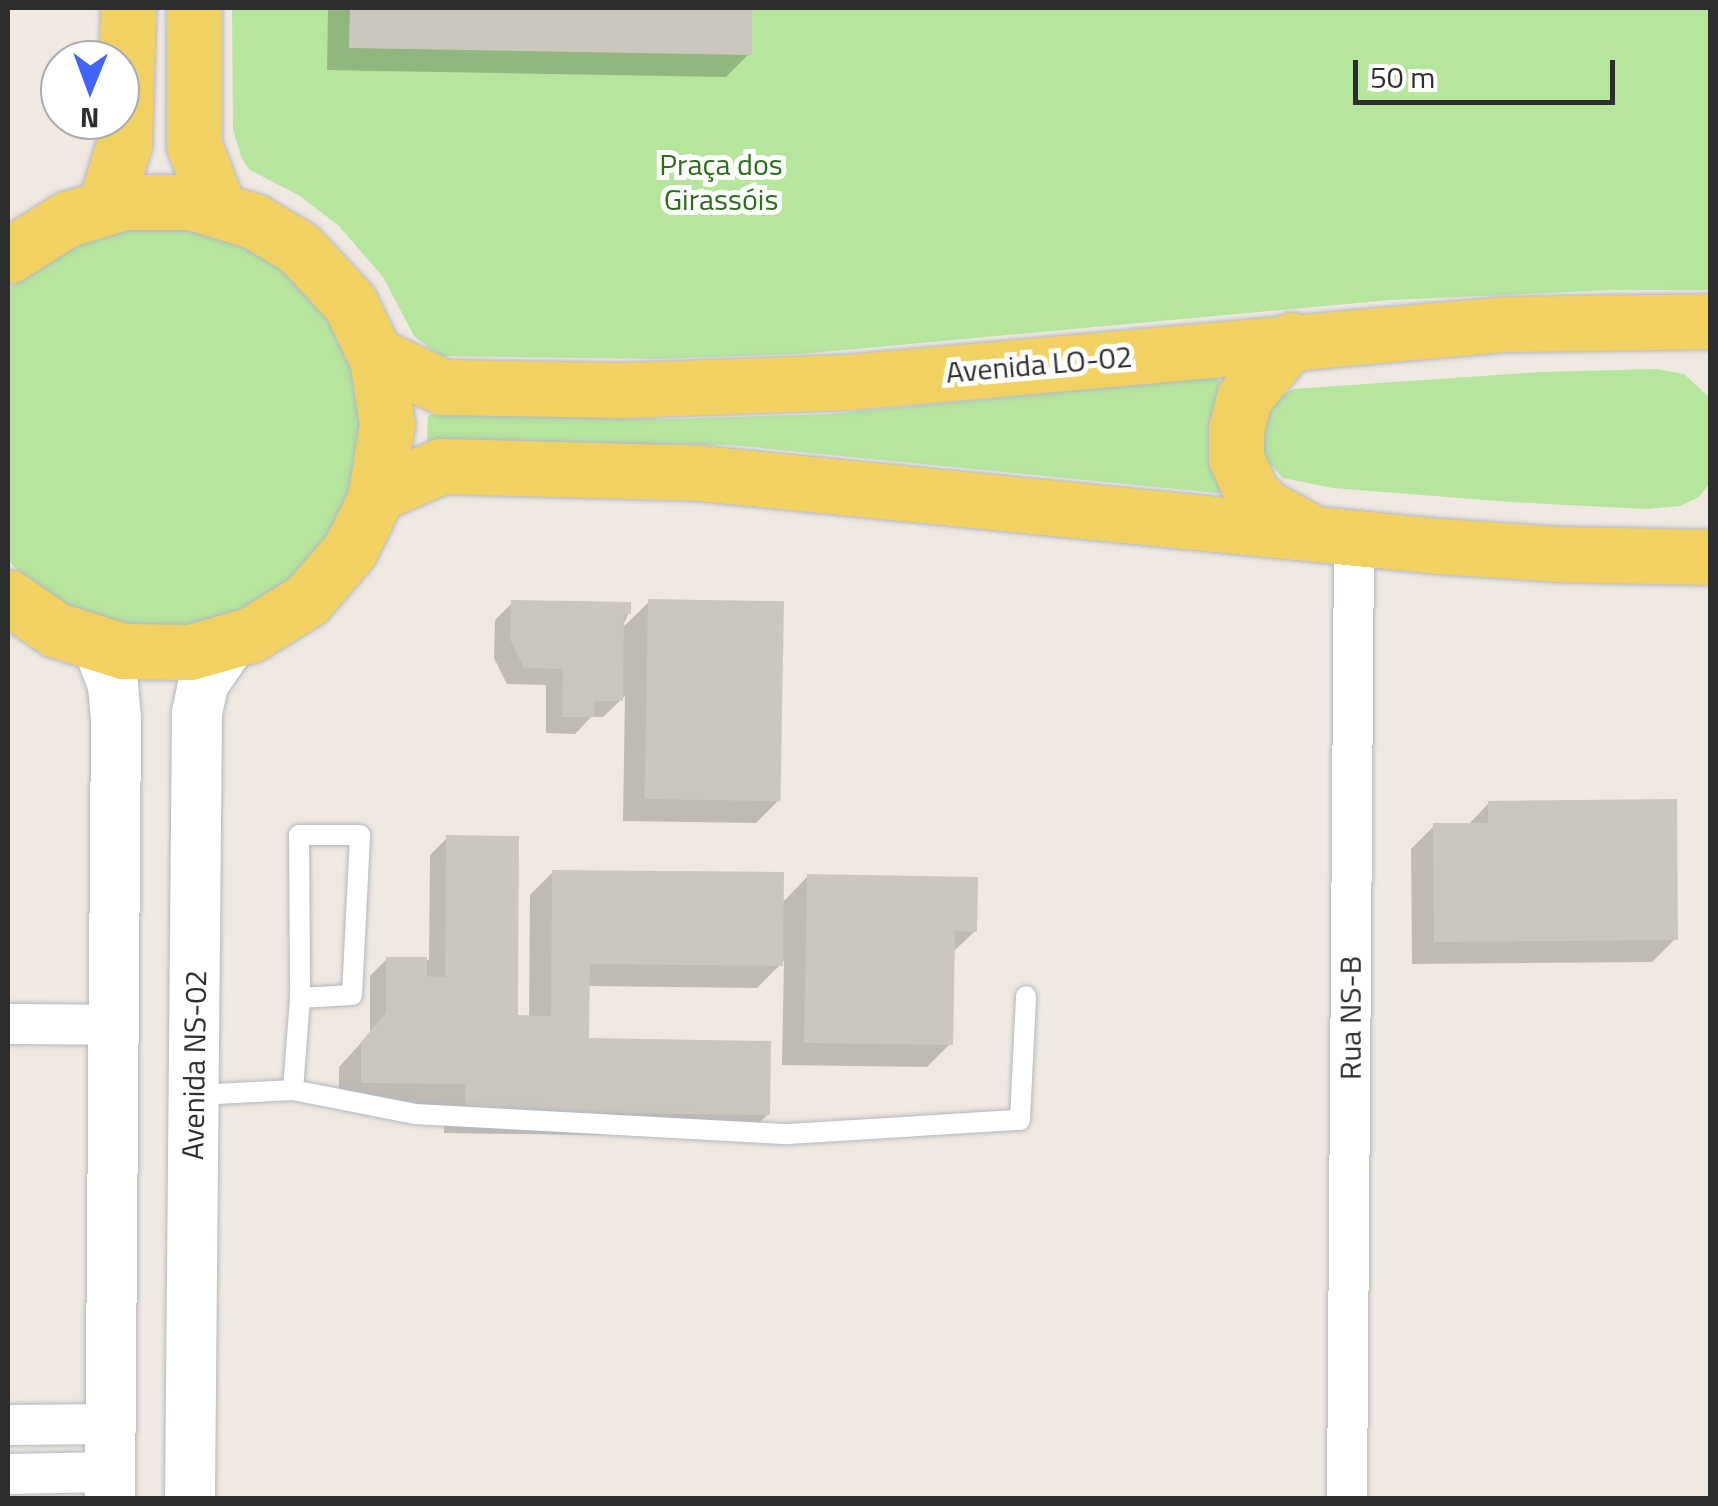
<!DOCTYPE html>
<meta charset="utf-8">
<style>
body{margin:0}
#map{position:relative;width:1718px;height:1506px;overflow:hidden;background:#efe9e1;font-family:"Titillium Web",sans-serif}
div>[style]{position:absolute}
.green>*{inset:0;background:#b6e59e}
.shadow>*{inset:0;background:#0003}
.building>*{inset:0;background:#cbc7bf;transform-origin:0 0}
.roads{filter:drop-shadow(0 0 2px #b4b7c1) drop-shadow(0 0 2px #b4b7c1)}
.service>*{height:20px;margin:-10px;padding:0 10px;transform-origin:10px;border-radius:10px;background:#fff}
.minor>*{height:40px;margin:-20px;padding:0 20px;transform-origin:20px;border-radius:20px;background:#fff}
.tertiary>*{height:50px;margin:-25px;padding:0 25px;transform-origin:25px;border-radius:25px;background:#fff}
.primary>*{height:55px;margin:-27.5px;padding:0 27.5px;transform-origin:27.5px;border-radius:27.5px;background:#f2d163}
span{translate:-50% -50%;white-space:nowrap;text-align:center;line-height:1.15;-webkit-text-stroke:10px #fff;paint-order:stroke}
.park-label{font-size:30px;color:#2c6e1b}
.street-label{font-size:30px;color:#2e2e2e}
.frame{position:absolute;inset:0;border:10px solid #2e2e2e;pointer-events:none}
.north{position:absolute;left:40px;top:40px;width:100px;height:100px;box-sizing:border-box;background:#fff;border:2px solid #ababab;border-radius:50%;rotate:181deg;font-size:28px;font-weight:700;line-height:40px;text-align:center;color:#2e2e2e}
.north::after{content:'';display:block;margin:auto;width:35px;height:45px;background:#4264fb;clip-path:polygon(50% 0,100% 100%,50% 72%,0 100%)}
.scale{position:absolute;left:1353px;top:60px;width:262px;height:45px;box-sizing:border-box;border:5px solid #2e2e2e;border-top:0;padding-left:12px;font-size:30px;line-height:35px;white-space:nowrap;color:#2e2e2e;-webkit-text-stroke:8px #fff;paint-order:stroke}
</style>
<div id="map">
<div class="green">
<i style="clip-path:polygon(232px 8px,1710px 8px,1710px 290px,1613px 290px,1390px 300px,801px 354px,656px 359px,440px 356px,414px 336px,383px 277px,339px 226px,300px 196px,250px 170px,242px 159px,233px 130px)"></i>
<i style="clip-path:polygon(139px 222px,236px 236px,323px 300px,363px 390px,360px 474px,324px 549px,264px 602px,184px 628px,144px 628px,81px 613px,36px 587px,8px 561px,8px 290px,55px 250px)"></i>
<i style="clip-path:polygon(1656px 369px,1684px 374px,1710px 398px,1710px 483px,1699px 497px,1680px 506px,1646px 509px,1511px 502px,1333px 488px,1283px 478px,1264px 457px,1260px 434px,1272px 402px,1293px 389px,1541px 372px)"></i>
<i style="clip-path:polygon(1215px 377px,1220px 381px,1214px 407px,1224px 492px,1217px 493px,730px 445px,429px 443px,427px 437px,428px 416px,438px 413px,668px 419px,830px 414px)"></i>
</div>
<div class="shadow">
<i style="clip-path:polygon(328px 8px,750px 8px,749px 54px,726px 77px,327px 70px)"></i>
<i style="clip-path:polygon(649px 602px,779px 800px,756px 823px,623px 821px,625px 696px,603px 717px,591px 717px,575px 734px,546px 733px,546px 685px,507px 684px,494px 658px,495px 620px,512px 603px,629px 613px,621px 629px)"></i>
<i style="clip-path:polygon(1489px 803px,1675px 939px,1652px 962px,1412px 964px,1411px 849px,1434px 826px,1467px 826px)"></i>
<i style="clip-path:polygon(447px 838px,511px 1018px,529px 1018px,530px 895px,553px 872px,781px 904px,808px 876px,975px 931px,952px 953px,950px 1044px,927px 1067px,782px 1065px,784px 961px,757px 988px,587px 986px,586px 1040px,768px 1114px,745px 1137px,444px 1133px,444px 1106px,339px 1105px,339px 1067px,370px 1033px,370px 976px,387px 959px,429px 960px,430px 855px)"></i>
</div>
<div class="building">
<i style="clip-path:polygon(350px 8px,752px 8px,752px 55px,349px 48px)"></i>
<i style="left:648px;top:599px;width:136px;height:200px;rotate:1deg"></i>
<i style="clip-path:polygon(511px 600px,631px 602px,631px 614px,624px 614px,623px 701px,595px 701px,594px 717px,562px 717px,563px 669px,524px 668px,510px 639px)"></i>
<i style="clip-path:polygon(1677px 799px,1678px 940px,1434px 942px,1433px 823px,1488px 823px,1488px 801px)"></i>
<i style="clip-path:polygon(446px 835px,519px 836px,518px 1015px,551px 1016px,552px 870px,784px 872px,783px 966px,590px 964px,589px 1038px,771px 1041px,770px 1115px,466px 1111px,465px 1084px,361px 1083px,361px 1042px,386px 1013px,386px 957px,427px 957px,427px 976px,445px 977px)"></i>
<i style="clip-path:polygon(807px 874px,978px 877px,977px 932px,955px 931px,953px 1045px,804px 1043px)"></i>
</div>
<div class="roads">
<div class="service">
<i style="left:293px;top:1090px;width:124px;rotate:11.1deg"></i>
<i style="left:415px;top:1114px;width:374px;rotate:3.1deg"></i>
<i style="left:788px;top:1134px;width:232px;rotate:-3.5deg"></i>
<i style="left:1020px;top:1120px;width:124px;rotate:-87.2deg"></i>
<i style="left:196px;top:1095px;width:97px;rotate:-3deg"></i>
<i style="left:293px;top:1090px;width:92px;rotate:-85.6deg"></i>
<i style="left:300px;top:998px;width:52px;rotate:-3.3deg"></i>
<i style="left:352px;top:995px;width:160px;rotate:-87.1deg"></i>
<i style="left:360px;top:835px;width:61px;rotate:180deg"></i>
<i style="left:299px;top:835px;width:163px;rotate:89.6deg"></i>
</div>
<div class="minor">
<i style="left:8px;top:1024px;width:106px;rotate:0.5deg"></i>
<i style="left:8px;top:1425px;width:102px;rotate:-0.6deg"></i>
<i style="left:8px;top:1474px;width:102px;rotate:-1.1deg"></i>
<i style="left:1347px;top:1498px;width:960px;rotate:-89.58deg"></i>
</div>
<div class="tertiary">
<i style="left:98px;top:646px;width:42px;rotate:69deg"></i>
<i style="left:113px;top:685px;width:34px;rotate:85deg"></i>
<i style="left:116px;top:719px;width:779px;rotate:90.44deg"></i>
<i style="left:190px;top:1498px;width:785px;rotate:-89.49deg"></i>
<i style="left:197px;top:713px;width:30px;rotate:-78deg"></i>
<i style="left:203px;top:684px;width:51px;rotate:-55.4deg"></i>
</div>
<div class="primary">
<i style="left:194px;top:8px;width:137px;rotate:90deg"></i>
<i style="left:194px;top:145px;width:67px;rotate:69.1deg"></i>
<i style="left:105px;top:206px;width:65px;rotate:-73deg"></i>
<i style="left:124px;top:144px;width:136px;rotate:-88.3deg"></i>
<i style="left:8px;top:256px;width:70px;rotate:-32.1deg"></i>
<i style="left:67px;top:219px;width:60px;rotate:-16.3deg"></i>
<i style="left:125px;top:202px;width:65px"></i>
<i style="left:190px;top:202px;width:67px;rotate:16.5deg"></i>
<i style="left:254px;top:221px;width:52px;rotate:31deg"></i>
<i style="left:299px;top:248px;width:75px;rotate:47.2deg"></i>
<i style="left:350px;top:303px;width:62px;rotate:64.3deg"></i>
<i style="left:377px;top:359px;width:66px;rotate:81.3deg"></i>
<i style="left:387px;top:424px;width:76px;rotate:99.1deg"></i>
<i style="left:375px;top:499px;width:57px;rotate:116.1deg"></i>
<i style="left:350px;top:550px;width:66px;rotate:130.7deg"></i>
<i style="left:307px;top:600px;width:67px;rotate:148.4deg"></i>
<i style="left:250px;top:635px;width:62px;rotate:164.2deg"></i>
<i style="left:190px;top:652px;width:67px;rotate:-179.1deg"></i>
<i style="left:123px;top:651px;width:70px;rotate:-162.6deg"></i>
<i style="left:56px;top:630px;width:58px;rotate:-145.5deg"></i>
<i style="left:1292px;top:340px;width:75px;rotate:129.6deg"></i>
<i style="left:1244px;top:398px;width:32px;rotate:104deg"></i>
<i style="left:1236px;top:429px;width:29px;rotate:90deg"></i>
<i style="left:1236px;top:458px;width:37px;rotate:66deg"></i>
<i style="left:1251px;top:492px;width:21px;rotate:47deg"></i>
<i style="left:1265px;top:507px;width:52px;rotate:28.5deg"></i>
<i style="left:375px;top:355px;width:75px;rotate:25.2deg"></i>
<i style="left:443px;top:387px;width:178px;rotate:1deg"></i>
<i style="left:621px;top:390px;width:227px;rotate:-2deg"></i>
<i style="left:848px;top:382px;width:661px;rotate:-5.04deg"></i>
<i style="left:1506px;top:324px;width:204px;rotate:-0.8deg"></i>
<i style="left:377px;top:494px;width:70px;rotate:-23.6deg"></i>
<i style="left:441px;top:466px;width:259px;rotate:1.5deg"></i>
<i style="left:700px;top:473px;width:742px;rotate:5.65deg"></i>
<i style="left:1438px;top:546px;width:119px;rotate:3.8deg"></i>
<i style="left:1557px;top:554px;width:153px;rotate:1.1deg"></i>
</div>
</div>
<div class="park-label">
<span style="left:721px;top:181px">Praça dos<br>Girassóis</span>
</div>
<div class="street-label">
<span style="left:1039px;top:364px;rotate:-5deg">Avenida LO-02</span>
<span style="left:1350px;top:1018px;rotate:-90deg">Rua NS-B</span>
<span style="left:194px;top:1065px;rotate:-89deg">Avenida NS-02</span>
</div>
<div class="frame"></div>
<div class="north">N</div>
<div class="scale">50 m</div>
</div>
